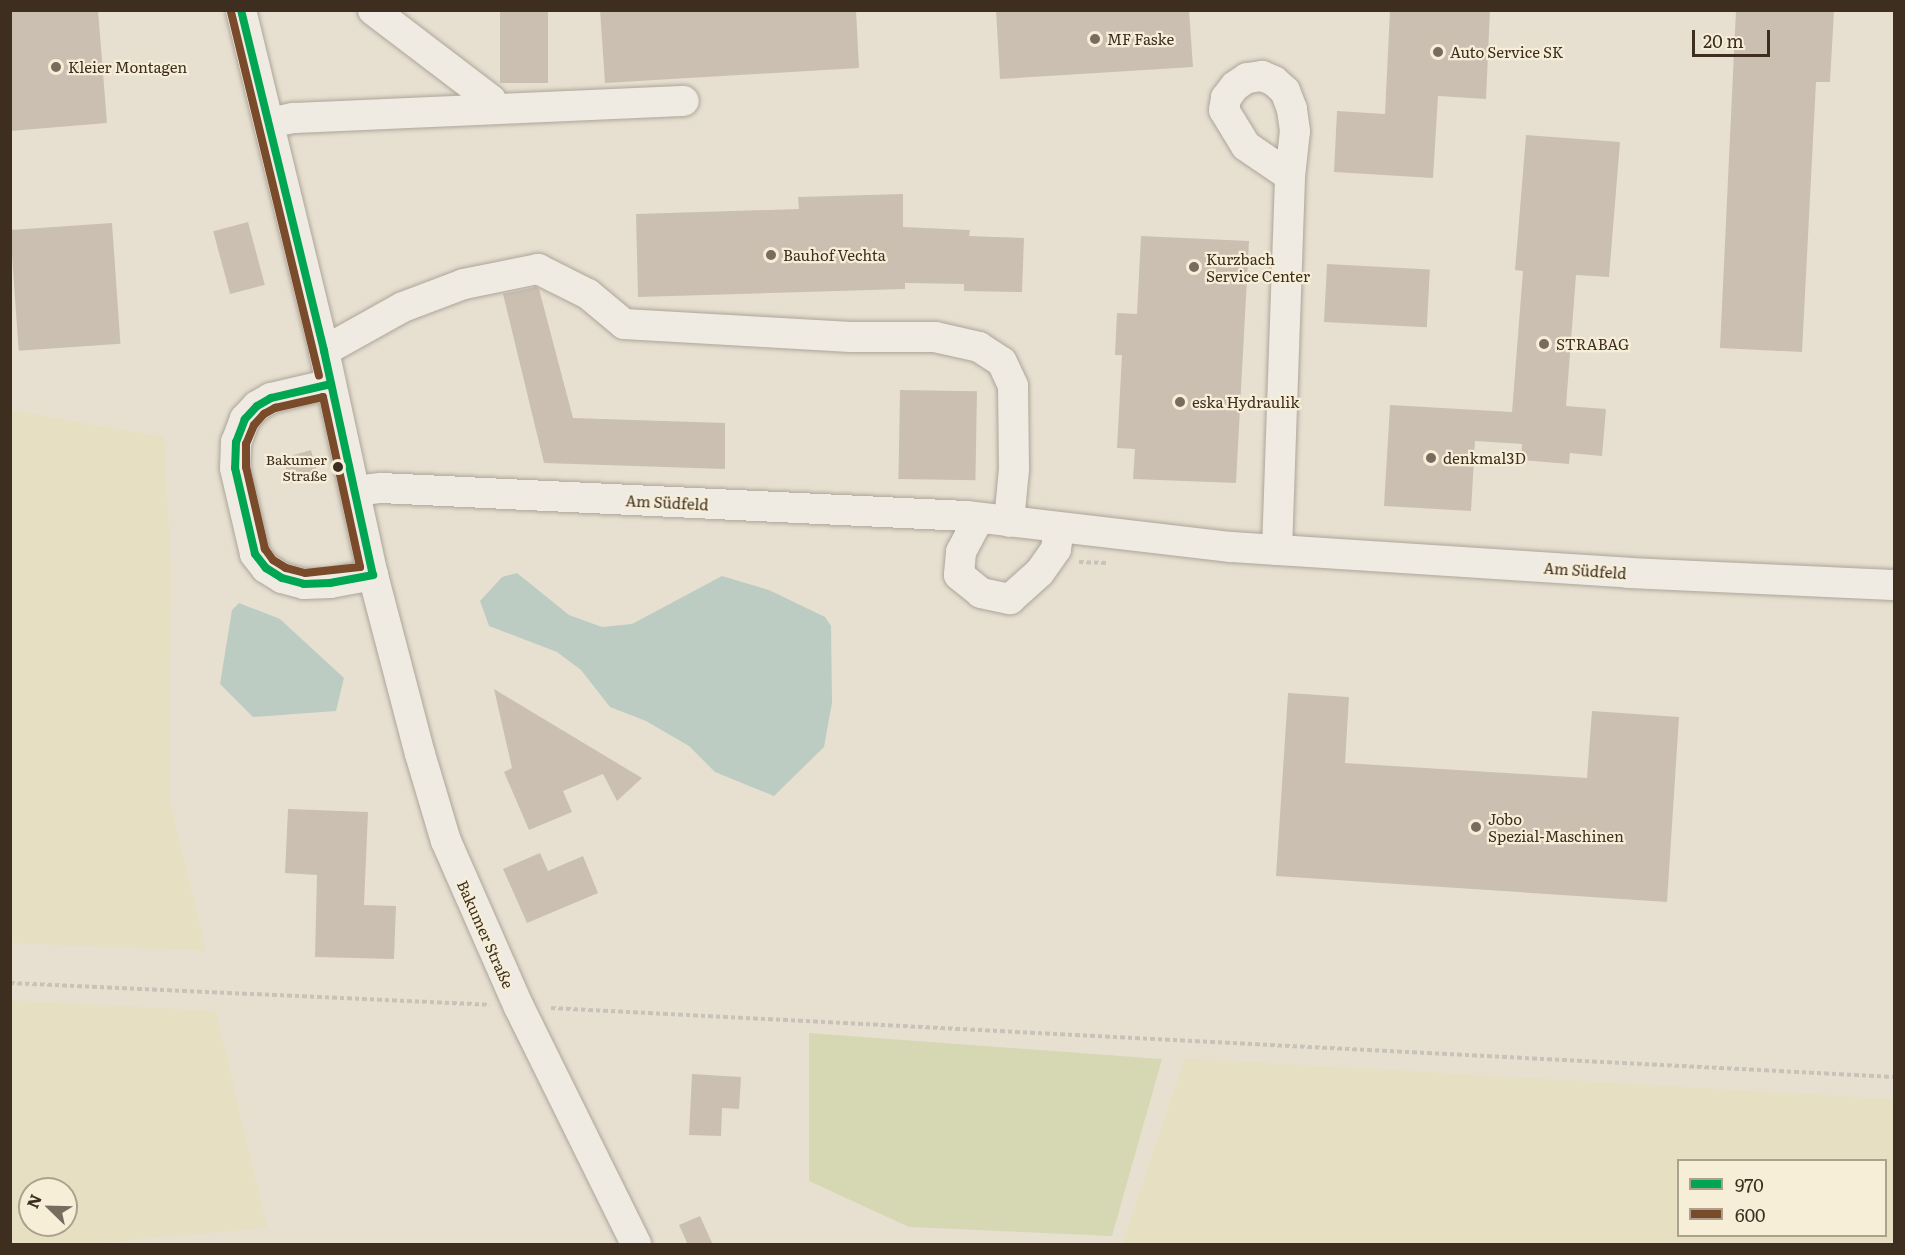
<!DOCTYPE html>
<meta charset="utf-8">
<style>
body{margin:0}
#map{position:relative;width:1905px;height:1255px;overflow:hidden;background:#e7e0d1;font-family:Literata,serif}
div>[style]{position:absolute}
.farmland>*{inset:0;background:#e6dfc2}
.green>*{inset:0;background:#d6d7b3}
.water>*{inset:0;background:#bcccc2}
.building>*{inset:0;background:#cbbfb2;transform-origin:0 0}
.path>*{height:4px;margin-top:-2px;transform-origin:0;background:repeating-linear-gradient(90deg,#c8c2b9 0 4.5px,transparent 0 7.5px)}
.roads{filter:drop-shadow(0 0 2px #ada599) drop-shadow(0 0 2px #ada599)}
.minor>*{height:30px;margin:-15px;padding:0 15px;transform-origin:15px;border-radius:15px;background:#efebe3}
.bus-1>*{height:8px;margin:-4px;padding:0 4px;transform-origin:4px;border-radius:4px;background:#00a651}
.bus-2>*{height:8px;margin:-4px;padding:0 4px;transform-origin:4px;border-radius:4px;background:#7a4b2a}
.dots>*{width:16px;height:16px;translate:-50% -50%;box-sizing:border-box;border:3px solid #f7eed8;border-radius:50%}
span{translate:-50% -50%;white-space:nowrap;text-align:center;line-height:1.15;-webkit-text-stroke:4.5px #f7eed8;paint-order:stroke}
.bus-label{font-size:14px;color:#3d2e20}
.right{translate:-100% -50%;text-align:right}
.poi-label{font-size:15px;color:#3d2e20}
.left{translate:0 -50%;text-align:left}
.street-label{font-size:15px;color:#3d2e20}
.frame{position:absolute;inset:0;border:12px solid #3d2e20;pointer-events:none}
.legend{position:absolute;left:1677px;top:1159px;width:210px;height:78px;box-sizing:border-box;background:#f7eed8;border:2px solid #ada18e;margin:0;padding:8px 10px;list-style:none;font-size:18px;color:#3d2e20}
.legend li{display:flex;align-items:center;gap:12px;height:30px}
.legend b{width:30px;border:2px solid #ada18e}
.north{position:absolute;left:18px;top:1177px;width:60px;height:60px;box-sizing:border-box;background:#f7eed8;border:2px solid #ada18e;border-radius:50%;rotate:293deg;font-size:16px;font-weight:700;line-height:24px;text-align:center;color:#3d2e20}
.north::after{content:'';display:block;margin:auto;width:21px;height:27px;background:#786c5e;clip-path:polygon(50% 0,100% 100%,50% 72%,0 100%)}
.scale{position:absolute;left:1692px;top:30px;width:78px;height:27px;box-sizing:border-box;border:3px solid #3d2e20;border-top:0;padding-left:8px;font-size:18px;line-height:21px;white-space:nowrap;color:#3d2e20;-webkit-text-stroke:4px #f7eed8;paint-order:stroke}
</style>
<div id="map">
<div class="farmland">
<i style="clip-path:polygon(11px 410px,164px 437px,171px 567px,169px 797px,206px 951px,11px 943px)"></i>
<i style="clip-path:polygon(evenodd,11px 1000px,216px 1011px,267px 1228px,90px 1244px,11px 1244px,11px 1000px,30px 1189px,66px 1189px,66px 1225px,30px 1225px,30px 1189px)"></i>
<i style="clip-path:polygon(evenodd,1185px 1058px,1894px 1099px,1894px 1244px,1122px 1244px,1185px 1058px,1678px 1160px,1886px 1160px,1886px 1236px,1678px 1236px,1678px 1160px)"></i>
</div>
<div class="green">
<i style="clip-path:polygon(809px 1033px,1162px 1059px,1112px 1236px,909px 1227px,809px 1181px)"></i>
</div>
<div class="water">
<i style="clip-path:polygon(517px 573px,569px 615px,602px 627px,632px 624px,722px 576px,769px 590px,825px 617px,831px 626px,832px 703px,824px 747px,774px 796px,715px 772px,689px 746px,646px 721px,610px 707px,581px 670px,557px 652px,489px 626px,480px 601px,502px 577px)"></i>
<i style="clip-path:polygon(239px 603px,280px 619px,344px 678px,336px 711px,253px 717px,220px 684px,232px 610px)"></i>
</div>
<div class="building">
<i style="clip-path:polygon(10px 10px,98px 10px,107px 123px,10px 131px)"></i>
<i style="left:500px;top:10px;width:48px;height:73px"></i>
<i style="clip-path:polygon(600px 10px,856px 10px,859px 68px,605px 83px)"></i>
<i style="clip-path:polygon(996px 10px,1189px 10px,1193px 67px,1000px 79px)"></i>
<i style="clip-path:polygon(1390px 10px,1490px 10px,1486px 99px,1438px 96px,1433px 178px,1334px 172px,1337px 111px,1385px 114px)"></i>
<i style="clip-path:polygon(1736px 10px,1834px 10px,1830px 82px,1816px 82px,1802px 352px,1720px 348px)"></i>
<i style="clip-path:polygon(1526px 135px,1620px 142px,1609px 277px,1576px 275px,1566px 406px,1606px 409px,1602px 456px,1570px 453px,1569px 464px,1521px 460px,1522px 444px,1475px 441px,1471px 511px,1384px 506px,1390px 405px,1512px 412px,1523px 271px,1515px 270px)"></i>
<i style="clip-path:polygon(903px 194px,903px 227px,970px 230px,969px 236px,1024px 238px,1022px 292px,964px 291px,964px 284px,905px 283px,905px 289px,638px 297px,636px 214px,799px 209px,798px 197px)"></i>
<i style="left:248px;top:222px;width:65px;height:36px;rotate:75deg"></i>
<i style="left:112px;top:223px;width:121px;height:102px;rotate:86deg"></i>
<i style="clip-path:polygon(1141px 236px,1249px 241px,1236px 483px,1133px 479px,1135px 449px,1117px 448px,1122px 355px,1115px 355px,1117px 313px,1137px 314px)"></i>
<i style="left:1327px;top:264px;width:103px;height:58px;rotate:3deg"></i>
<i style="clip-path:polygon(536px 287px,539px 289px,573px 418px,725px 423px,725px 469px,544px 463px,503px 294px)"></i>
<i style="left:900px;top:390px;width:77px;height:89px;rotate:1deg"></i>
<i style="left:311px;top:450px;width:26px;height:29px;rotate:74deg"></i>
<i style="clip-path:polygon(494px 689px,587px 745px,642px 778px,617px 801px,603px 774px,563px 791px,572px 812px,529px 830px,504px 772px,512px 768px)"></i>
<i style="clip-path:polygon(1288px 693px,1349px 697px,1345px 763px,1587px 778px,1592px 711px,1679px 717px,1667px 902px,1276px 876px)"></i>
<i style="clip-path:polygon(288px 809px,368px 812px,364px 905px,396px 906px,394px 959px,315px 957px,317px 875px,285px 873px)"></i>
<i style="clip-path:polygon(540px 853px,548px 871px,583px 856px,598px 893px,527px 923px,503px 869px)"></i>
<i style="clip-path:polygon(692px 1074px,741px 1077px,739px 1109px,722px 1108px,721px 1136px,689px 1135px)"></i>
<i style="clip-path:polygon(700px 1216px,713px 1245px,688px 1245px,679px 1225px)"></i>
</div>
<div class="path">
<i style="left:1079px;top:562px;width:28px;rotate:2deg"></i>
<i style="left:10px;top:983px;width:480px;rotate:2.6deg"></i>
<i style="left:551px;top:1008px;width:1345px;rotate:2.94deg"></i>
</div>
<div class="roads">
<div class="minor">
<i style="left:241px;top:10px;width:351px;rotate:76.3deg"></i>
<i style="left:324px;top:351px;width:229px;rotate:77.7deg"></i>
<i style="left:373px;top:575px;width:185px;rotate:75.3deg"></i>
<i style="left:420px;top:754px;width:91px;rotate:73.4deg"></i>
<i style="left:446px;top:841px;width:181px;rotate:66.3deg"></i>
<i style="left:519px;top:1007px;width:264px;rotate:63.7deg"></i>
<i style="left:373px;top:10px;width:148px;rotate:37.3deg"></i>
<i style="left:491px;top:100px;width:8px;rotate:76deg"></i>
<i style="left:269px;top:123px;width:25px;rotate:-12deg"></i>
<i style="left:293px;top:118px;width:391px;rotate:-2.5deg"></i>
<i style="left:324px;top:351px;width:90px;rotate:-29.1deg"></i>
<i style="left:403px;top:307px;width:65px;rotate:-20.7deg"></i>
<i style="left:464px;top:284px;width:76px;rotate:-11.5deg"></i>
<i style="left:538px;top:269px;width:56px;rotate:26.6deg"></i>
<i style="left:588px;top:294px;width:47px;rotate:39.8deg"></i>
<i style="left:624px;top:324px;width:227px;rotate:3.3deg"></i>
<i style="left:851px;top:337px;width:84px"></i>
<i style="left:935px;top:337px;width:45px;rotate:12.8deg"></i>
<i style="left:979px;top:347px;width:27px;rotate:33deg"></i>
<i style="left:1002px;top:362px;width:26px;rotate:65deg"></i>
<i style="left:1013px;top:386px;width:83px;rotate:89.3deg"></i>
<i style="left:1014px;top:469px;width:53px;rotate:95.4deg"></i>
<i style="left:331px;top:384px;width:62px;rotate:166.9deg"></i>
<i style="left:271px;top:398px;width:16px;rotate:150deg"></i>
<i style="left:257px;top:406px;width:18px;rotate:133deg"></i>
<i style="left:245px;top:419px;width:25px;rotate:111deg"></i>
<i style="left:236px;top:442px;width:26px;rotate:92deg"></i>
<i style="left:235px;top:468px;width:88px;rotate:76.9deg"></i>
<i style="left:255px;top:554px;width:18px;rotate:52deg"></i>
<i style="left:266px;top:568px;width:19px;rotate:32deg"></i>
<i style="left:282px;top:578px;width:23px;rotate:15deg"></i>
<i style="left:304px;top:584px;width:26px;rotate:-2deg"></i>
<i style="left:330px;top:583px;width:44px;rotate:-10.5deg"></i>
<i style="left:355px;top:491px;width:26px;rotate:-7deg"></i>
<i style="left:381px;top:488px;width:586px;rotate:2.74deg"></i>
<i style="left:966px;top:516px;width:267px;rotate:6.7deg"></i>
<i style="left:1231px;top:547px;width:398px;rotate:3.7deg"></i>
<i style="left:1628px;top:573px;width:266px;rotate:2.6deg"></i>
<i style="left:979px;top:518px;width:38px;rotate:118deg"></i>
<i style="left:961px;top:552px;width:23px;rotate:95deg"></i>
<i style="left:959px;top:575px;width:28px;rotate:39deg"></i>
<i style="left:981px;top:593px;width:30px;rotate:12deg"></i>
<i style="left:1010px;top:599px;width:40px;rotate:-42deg"></i>
<i style="left:1040px;top:572px;width:28px;rotate:-55deg"></i>
<i style="left:1056px;top:549px;width:21px;rotate:-82deg"></i>
<i style="left:1277px;top:550px;width:374px;rotate:-88deg"></i>
<i style="left:1290px;top:176px;width:45px;rotate:-83.7deg"></i>
<i style="left:1295px;top:131px;width:22px;rotate:-98deg"></i>
<i style="left:1292px;top:109px;width:19px;rotate:-111deg"></i>
<i style="left:1285px;top:91px;width:15px;rotate:-138deg"></i>
<i style="left:1274px;top:81px;width:13px;rotate:-157deg"></i>
<i style="left:1262px;top:76px;width:15px;rotate:172deg"></i>
<i style="left:1247px;top:78px;width:14px;rotate:146deg"></i>
<i style="left:1235px;top:86px;width:15px;rotate:127deg"></i>
<i style="left:1226px;top:98px;width:12px;rotate:99deg"></i>
<i style="left:1224px;top:110px;width:42px;rotate:58.6deg"></i>
<i style="left:1246px;top:146px;width:53px;rotate:34.3deg"></i>
</div>
</div>
<div class="bus-1">
<i style="left:241px;top:10px;width:351px;rotate:76.3deg"></i>
<i style="left:324px;top:351px;width:229px;rotate:77.7deg"></i>
<i style="left:331px;top:384px;width:62px;rotate:166.9deg"></i>
<i style="left:271px;top:398px;width:16px;rotate:150deg"></i>
<i style="left:257px;top:406px;width:18px;rotate:133deg"></i>
<i style="left:245px;top:419px;width:25px;rotate:111deg"></i>
<i style="left:236px;top:442px;width:26px;rotate:92deg"></i>
<i style="left:235px;top:468px;width:88px;rotate:76.9deg"></i>
<i style="left:255px;top:554px;width:18px;rotate:52deg"></i>
<i style="left:266px;top:568px;width:19px;rotate:32deg"></i>
<i style="left:282px;top:578px;width:23px;rotate:15deg"></i>
<i style="left:304px;top:584px;width:26px;rotate:-2deg"></i>
<i style="left:330px;top:583px;width:44px;rotate:-10.5deg"></i>
</div>
<div class="bus-2">
<i style="left:231px;top:12px;width:374px;rotate:76.4deg"></i>
<i style="left:323px;top:397px;width:174px;rotate:77.7deg"></i>
<i style="left:360px;top:567px;width:55px;rotate:173.8deg"></i>
<i style="left:305px;top:573px;width:20px;rotate:-165deg"></i>
<i style="left:286px;top:568px;width:15px;rotate:-148deg"></i>
<i style="left:273px;top:560px;width:14px;rotate:-126deg"></i>
<i style="left:265px;top:549px;width:84px;rotate:-103deg"></i>
<i style="left:246px;top:467px;width:23px;rotate:-90deg"></i>
<i style="left:246px;top:444px;width:21px;rotate:-67deg"></i>
<i style="left:254px;top:425px;width:15px;rotate:-48deg"></i>
<i style="left:264px;top:414px;width:13px;rotate:-29deg"></i>
<i style="left:275px;top:408px;width:49px;rotate:-12.9deg"></i>
</div>
<div class="dots">
<i style="left:1095px;top:39px;background:#786c5e"></i>
<i style="left:1438px;top:52px;background:#786c5e"></i>
<i style="left:56px;top:67px;background:#786c5e"></i>
<i style="left:771px;top:255px;background:#786c5e"></i>
<i style="left:1194px;top:267px;background:#786c5e"></i>
<i style="left:1544px;top:344px;background:#786c5e"></i>
<i style="left:1180px;top:402px;background:#786c5e"></i>
<i style="left:1431px;top:458px;background:#786c5e"></i>
<i style="left:338px;top:467px;background:#3d2e20"></i>
<i style="left:1476px;top:827px;background:#786c5e"></i>
</div>
<div class="bus-label">
<span class="right" style="left:327px;top:467px">Bakumer<br>Straße</span>
</div>
<div class="poi-label">
<span class="left" style="left:1107px;top:39px">MF Faske</span>
<span class="left" style="left:1450px;top:52px">Auto Service SK</span>
<span class="left" style="left:68px;top:67px">Kleier Montagen</span>
<span class="left" style="left:783px;top:255px">Bauhof Vechta</span>
<span class="left" style="left:1206px;top:267px">Kurzbach<br>Service Center</span>
<span class="left" style="left:1556px;top:344px">STRABAG</span>
<span class="left" style="left:1192px;top:402px">eska Hydraulik</span>
<span class="left" style="left:1443px;top:458px">denkmal3D</span>
<span class="left" style="left:1488px;top:827px">Jobo<br>Spezial-Maschinen</span>
</div>
<div class="street-label">
<span style="left:667px;top:502px;rotate:3deg">Am Südfeld</span>
<span style="left:1585px;top:570px;rotate:4deg">Am Südfeld</span>
<span style="left:486px;top:934px;rotate:66deg">Bakumer Straße</span>
</div>
<div class="frame"></div>
<ul class="legend">
<li><b style="height:8px;background:#00a651"></b>970</li>
<li><b style="height:8px;background:#7a4b2a"></b>600</li>
</ul>
<div class="north">N</div>
<div class="scale">20 m</div>
</div>
